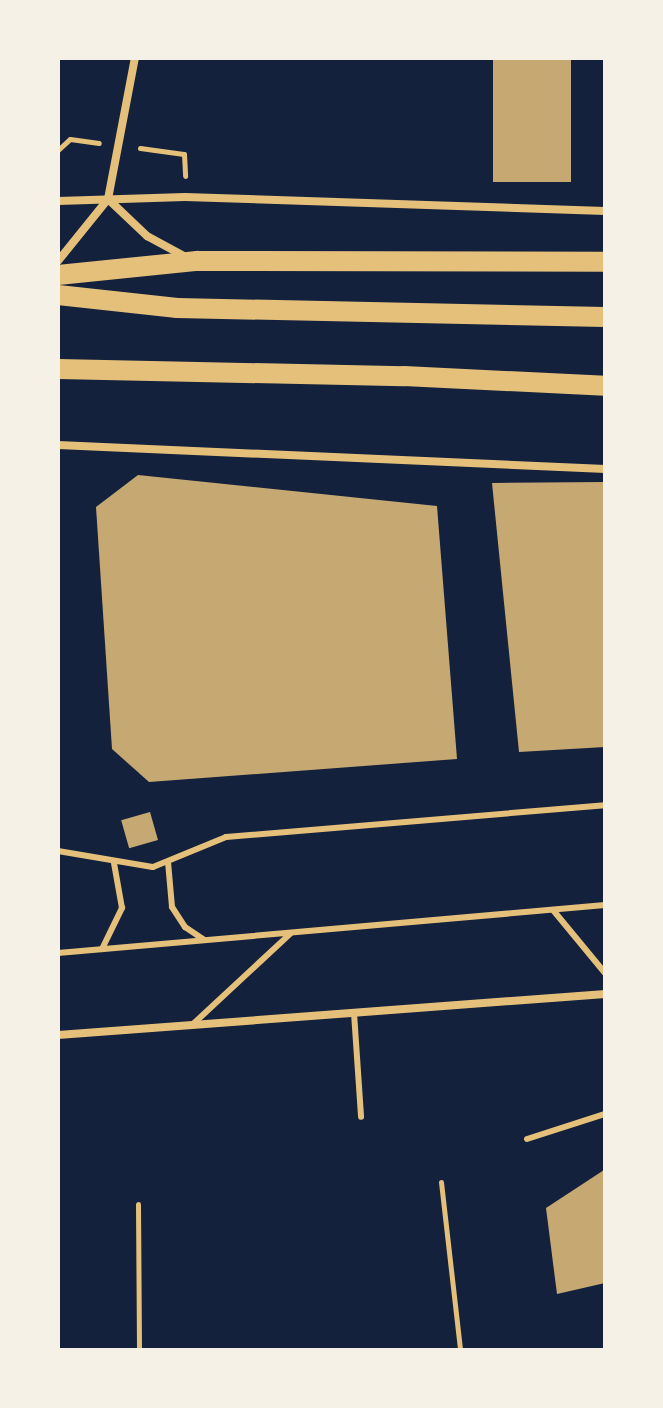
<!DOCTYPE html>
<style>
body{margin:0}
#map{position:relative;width:663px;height:1408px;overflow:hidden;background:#14213d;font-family:"Space Grotesk",sans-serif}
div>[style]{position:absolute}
.building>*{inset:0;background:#c6a872;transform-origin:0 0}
.path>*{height:5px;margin:-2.5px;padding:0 2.5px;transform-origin:2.5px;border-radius:2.5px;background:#e5c07b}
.service>*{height:6px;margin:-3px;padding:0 3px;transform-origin:3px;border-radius:3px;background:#e5c07b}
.minor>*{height:8px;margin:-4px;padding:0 4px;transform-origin:4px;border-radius:4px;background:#e5c07b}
.primary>*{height:20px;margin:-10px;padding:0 10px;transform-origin:10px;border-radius:10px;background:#e5c07b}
span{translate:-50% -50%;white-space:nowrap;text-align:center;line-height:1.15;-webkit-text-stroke:7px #f6f1e7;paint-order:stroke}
.frame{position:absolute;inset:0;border:60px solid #f6f1e7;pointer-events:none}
</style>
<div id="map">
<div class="building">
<i style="left:493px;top:58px;width:78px;height:124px"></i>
<i style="clip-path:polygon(138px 475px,437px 506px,457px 759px,149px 782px,112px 749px,96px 507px)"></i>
<i style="clip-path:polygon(605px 482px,605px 747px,519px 752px,492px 483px)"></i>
<i style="left:150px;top:812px;width:29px;height:30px;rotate:74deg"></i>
<i style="clip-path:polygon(604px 1170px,605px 1283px,557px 1294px,546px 1208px)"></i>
</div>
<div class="path">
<i style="left:140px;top:148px;width:44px;rotate:7.8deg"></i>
<i style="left:184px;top:154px;width:22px;rotate:87deg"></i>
<i style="left:58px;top:150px;width:16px;rotate:-43deg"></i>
<i style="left:70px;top:139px;width:29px;rotate:8deg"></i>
<i style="left:441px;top:1182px;width:169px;rotate:83.5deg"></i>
<i style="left:138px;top:1204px;width:146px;rotate:89.6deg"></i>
</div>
<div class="service">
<i style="left:58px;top:851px;width:96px;rotate:9.6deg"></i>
<i style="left:153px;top:867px;width:79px;rotate:-22.3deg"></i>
<i style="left:226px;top:837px;width:380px;rotate:-4.8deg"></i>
<i style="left:168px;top:862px;width:45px;rotate:84.9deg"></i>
<i style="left:172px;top:907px;width:24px;rotate:57deg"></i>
<i style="left:185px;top:927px;width:23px;rotate:34deg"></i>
<i style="left:553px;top:910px;width:82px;rotate:50.5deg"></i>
<i style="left:102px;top:949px;width:46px;rotate:-64deg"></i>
<i style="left:122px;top:908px;width:46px;rotate:-100.1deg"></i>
<i style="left:58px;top:953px;width:549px;rotate:-5.01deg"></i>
<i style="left:354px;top:1013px;width:104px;rotate:86.1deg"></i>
<i style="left:192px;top:1025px;width:135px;rotate:-42.9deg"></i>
<i style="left:527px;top:1139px;width:82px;rotate:-17.8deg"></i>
</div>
<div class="minor">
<i style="left:108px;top:199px;width:54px;rotate:43.5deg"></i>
<i style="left:147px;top:236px;width:42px;rotate:28.4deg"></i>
<i style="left:58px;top:201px;width:127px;rotate:-1.8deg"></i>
<i style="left:185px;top:197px;width:420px;rotate:1.9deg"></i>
<i style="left:58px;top:261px;width:80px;rotate:-51.1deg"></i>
<i style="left:108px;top:199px;width:144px;rotate:-79.2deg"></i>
<i style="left:58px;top:445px;width:548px;rotate:2.51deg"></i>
<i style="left:58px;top:1035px;width:549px;rotate:-4.29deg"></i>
</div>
<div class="primary">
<i style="left:58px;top:275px;width:140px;rotate:-5.8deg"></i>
<i style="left:197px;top:261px;width:408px;rotate:0.1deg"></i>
<i style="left:58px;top:295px;width:120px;rotate:6.2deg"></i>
<i style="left:177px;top:308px;width:428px;rotate:1.2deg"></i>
<i style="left:58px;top:369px;width:346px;rotate:1.2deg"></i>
<i style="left:404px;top:376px;width:201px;rotate:2.8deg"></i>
</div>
<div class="frame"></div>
</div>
